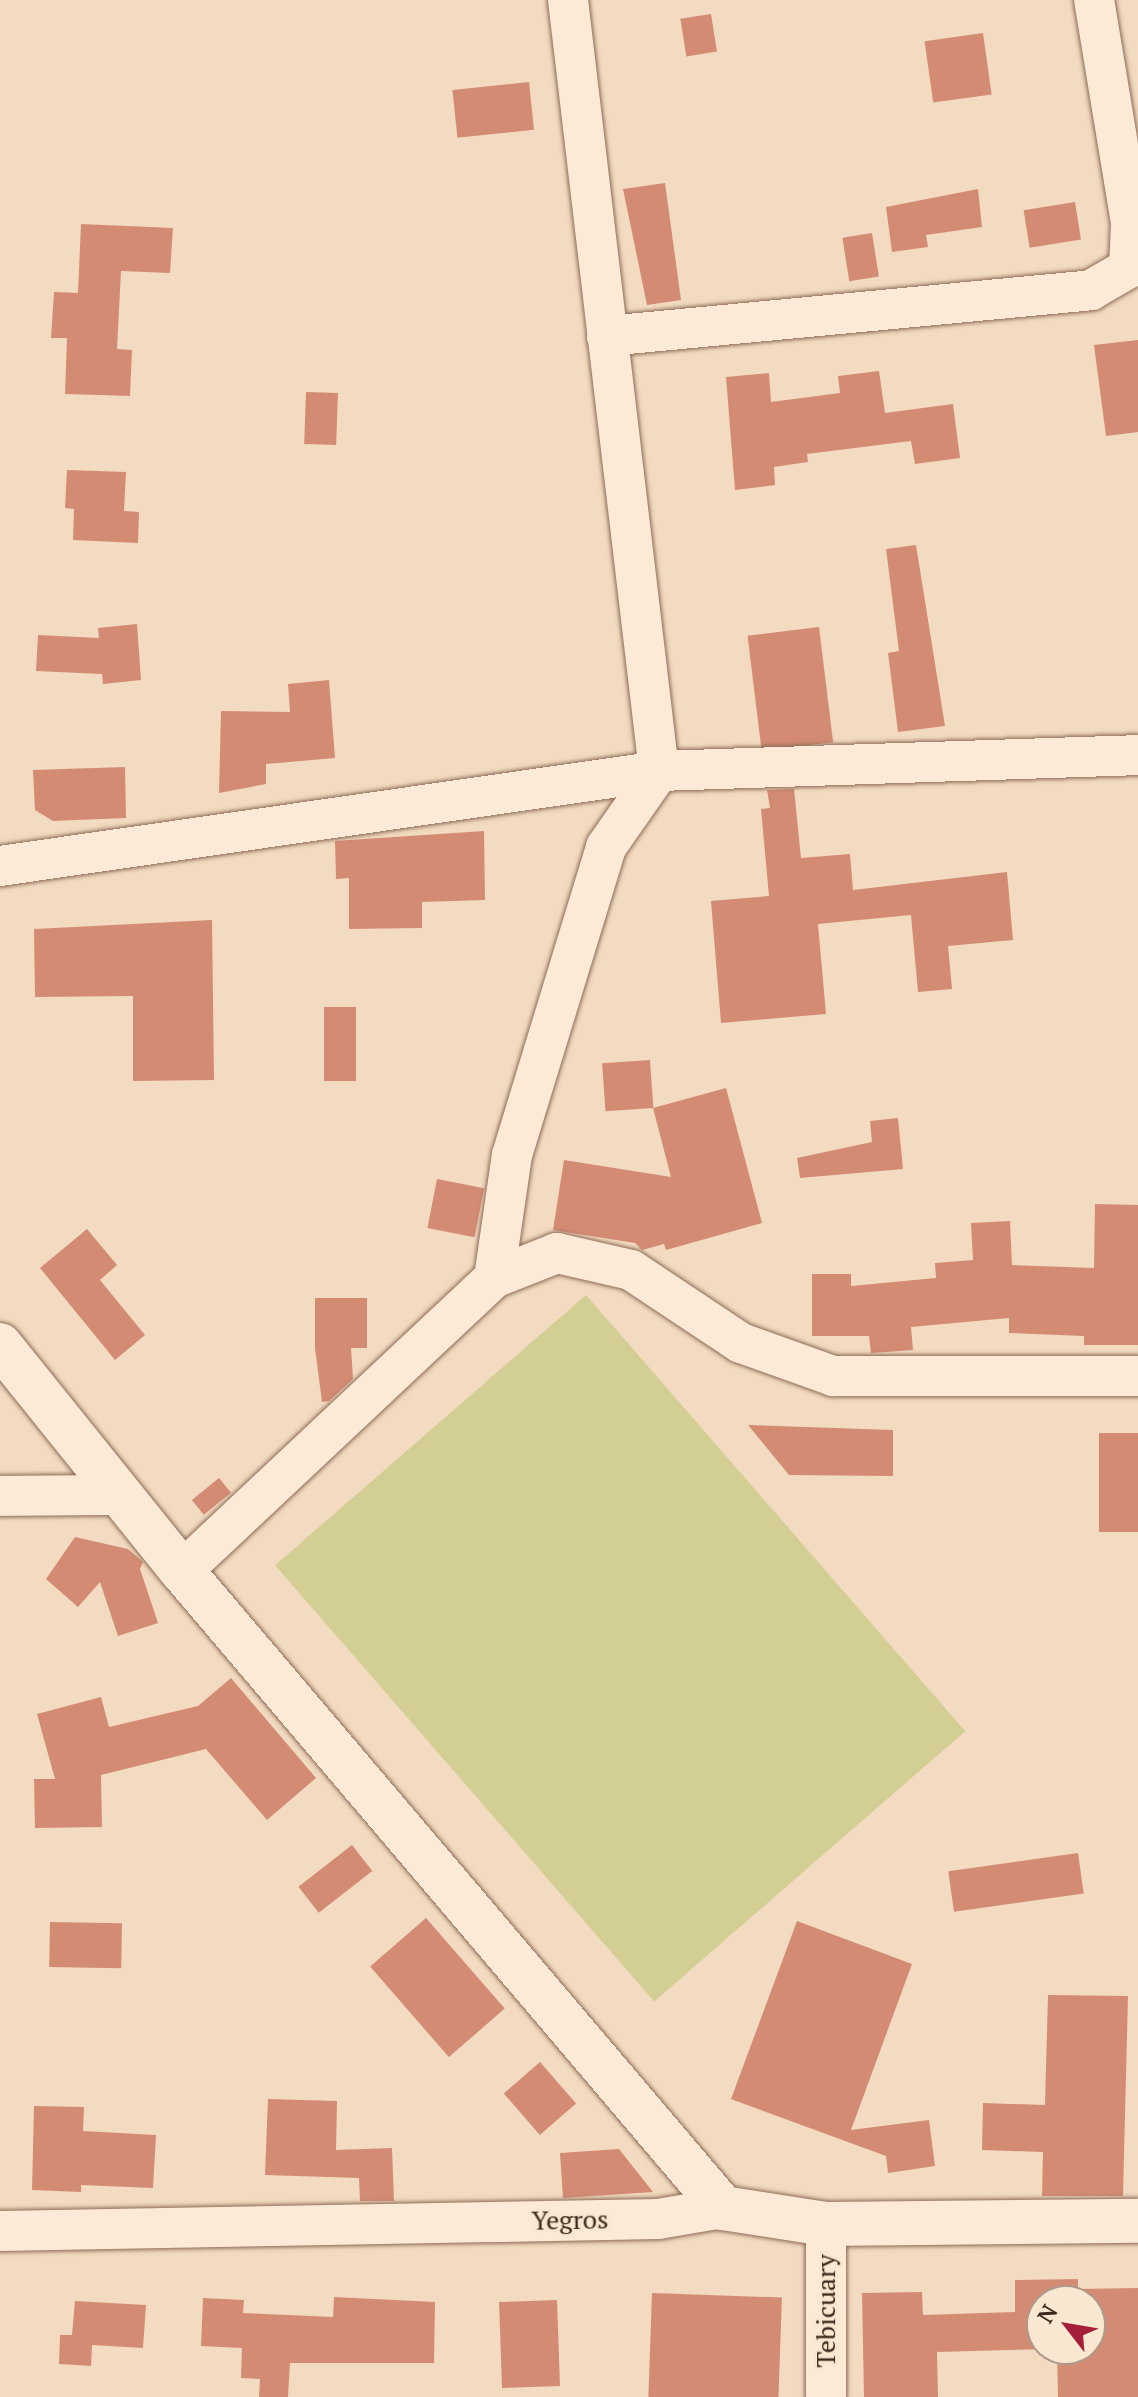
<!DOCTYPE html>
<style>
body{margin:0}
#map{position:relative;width:1138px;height:2397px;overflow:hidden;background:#f2dbc1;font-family:"PT Serif",serif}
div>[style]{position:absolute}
.green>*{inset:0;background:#d2ce94;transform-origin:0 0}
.building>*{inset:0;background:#d48b73;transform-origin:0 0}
.roads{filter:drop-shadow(0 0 2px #8e6b57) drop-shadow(0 0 2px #8e6b57)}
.minor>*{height:40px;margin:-20px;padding:0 20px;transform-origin:20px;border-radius:20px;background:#fcead6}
.tertiary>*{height:44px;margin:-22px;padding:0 22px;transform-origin:22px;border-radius:22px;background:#fcead6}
span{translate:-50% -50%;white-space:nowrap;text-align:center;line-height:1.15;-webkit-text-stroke:6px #f9e7d2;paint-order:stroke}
.street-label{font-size:26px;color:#3d261c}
.north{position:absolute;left:1026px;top:2285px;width:80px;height:80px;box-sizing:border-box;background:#f9e7d2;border:2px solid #ae9a89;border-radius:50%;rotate:301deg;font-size:22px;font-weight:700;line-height:32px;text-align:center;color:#3d261c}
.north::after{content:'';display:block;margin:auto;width:28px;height:36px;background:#a42038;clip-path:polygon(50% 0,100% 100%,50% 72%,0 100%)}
</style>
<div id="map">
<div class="green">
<i style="left:586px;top:1295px;width:578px;height:412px;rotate:49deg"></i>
</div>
<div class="building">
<i style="left:711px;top:14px;width:38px;height:31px;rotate:81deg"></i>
<i style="left:983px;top:33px;width:62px;height:59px;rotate:82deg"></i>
<i style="left:529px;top:82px;width:48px;height:77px;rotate:84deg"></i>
<i style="clip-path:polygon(665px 183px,681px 300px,647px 305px,623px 189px)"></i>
<i style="clip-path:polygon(978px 189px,982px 227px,926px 235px,928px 247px,892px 252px,886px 207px)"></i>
<i style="left:1075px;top:202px;width:38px;height:52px;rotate:81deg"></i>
<i style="clip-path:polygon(81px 224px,173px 228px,170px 273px,121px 271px,117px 349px,132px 350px,130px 396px,65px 394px,67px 338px,51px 338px,54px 292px,78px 293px)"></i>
<i style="left:872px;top:233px;width:44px;height:30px;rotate:81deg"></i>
<i style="clip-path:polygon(1138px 340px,1138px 432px,1106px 436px,1094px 345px)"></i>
<i style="clip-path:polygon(879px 371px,885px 413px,953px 404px,960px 458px,915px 464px,911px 441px,807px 454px,808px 462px,774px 467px,775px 485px,735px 490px,726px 377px,769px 373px,771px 402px,840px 393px,838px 376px)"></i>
<i style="left:306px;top:392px;width:32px;height:52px;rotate:2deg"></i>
<i style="clip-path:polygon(67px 470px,126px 472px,124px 511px,139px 512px,138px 543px,73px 540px,74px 509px,65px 508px)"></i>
<i style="clip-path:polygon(916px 545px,945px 726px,898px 732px,888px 653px,899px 651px,886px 549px)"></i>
<i style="clip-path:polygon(137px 624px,141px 680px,103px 684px,102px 674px,36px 671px,38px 635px,99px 638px,98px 628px)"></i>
<i style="left:819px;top:627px;width:116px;height:72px;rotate:83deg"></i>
<i style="clip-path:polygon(329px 680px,335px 758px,266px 764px,266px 784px,219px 793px,221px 711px,290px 712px,288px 684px)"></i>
<i style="clip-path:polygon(125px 767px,126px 818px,53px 821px,35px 810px,33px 770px)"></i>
<i style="clip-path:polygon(794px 789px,801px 858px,850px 854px,853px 890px,1007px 872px,1013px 940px,948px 946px,952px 989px,918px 992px,911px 915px,818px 924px,826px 1014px,721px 1023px,711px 901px,769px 896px,761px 809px,770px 808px,767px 790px)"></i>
<i style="clip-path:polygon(484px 831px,485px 900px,422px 902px,422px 928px,349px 929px,349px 878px,336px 879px,335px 841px)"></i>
<i style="clip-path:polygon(212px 920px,214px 1080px,133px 1081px,133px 996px,35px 997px,34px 929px)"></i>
<i style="left:356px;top:1007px;width:74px;height:32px;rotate:90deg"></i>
<i style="left:650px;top:1060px;width:48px;height:48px;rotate:86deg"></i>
<i style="clip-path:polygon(726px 1088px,762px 1223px,666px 1250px,664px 1244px,642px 1250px,635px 1243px,553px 1230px,564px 1160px,671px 1177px,653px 1108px)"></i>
<i style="clip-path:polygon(898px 1118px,903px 1169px,800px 1178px,797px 1158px,872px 1142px,870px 1121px)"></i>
<i style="left:437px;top:1179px;width:48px;height:50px;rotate:11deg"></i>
<i style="clip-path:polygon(1095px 1204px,1138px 1205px,1138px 1345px,1084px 1345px,1084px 1336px,1009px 1333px,1009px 1318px,911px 1327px,913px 1350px,871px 1353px,869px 1336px,812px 1336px,812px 1274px,851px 1274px,851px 1286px,936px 1278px,935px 1263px,973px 1260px,971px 1223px,1010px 1221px,1012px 1265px,1094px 1268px)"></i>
<i style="clip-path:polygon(87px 1229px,117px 1265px,100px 1280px,145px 1335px,115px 1360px,40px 1268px)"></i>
<i style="clip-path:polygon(315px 1298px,367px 1298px,367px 1348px,351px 1348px,353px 1379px,329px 1401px,322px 1402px,315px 1348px)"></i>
<i style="clip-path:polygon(748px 1425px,893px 1430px,893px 1476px,789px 1475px)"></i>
<i style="left:1099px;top:1433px;width:39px;height:99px"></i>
<i style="left:219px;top:1478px;width:19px;height:35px;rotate:51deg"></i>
<i style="clip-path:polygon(75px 1537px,128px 1549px,143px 1562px,140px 1569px,158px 1623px,118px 1636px,100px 1582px,78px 1607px,46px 1579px)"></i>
<i style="clip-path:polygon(231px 1678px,316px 1778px,267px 1820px,206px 1749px,101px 1775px,102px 1827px,35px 1828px,34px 1779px,55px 1779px,37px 1714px,101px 1697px,109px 1727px,198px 1706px)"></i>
<i style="left:352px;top:1845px;width:33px;height:68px;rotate:52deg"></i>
<i style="left:1078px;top:1853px;width:41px;height:131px;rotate:82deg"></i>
<i style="left:426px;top:1918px;width:120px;height:74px;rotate:49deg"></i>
<i style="clip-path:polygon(797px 1921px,912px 1964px,851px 2130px,929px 2120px,935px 2166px,888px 2173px,886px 2156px,731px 2099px)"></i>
<i style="left:50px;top:1922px;width:72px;height:45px;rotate:1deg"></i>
<i style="clip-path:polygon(1048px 1995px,1128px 1996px,1123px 2196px,1042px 2196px,1043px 2152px,982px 2150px,983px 2103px,1045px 2105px)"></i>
<i style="left:540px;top:2062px;width:55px;height:48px;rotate:49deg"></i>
<i style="clip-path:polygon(268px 2099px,337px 2101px,336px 2150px,392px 2148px,394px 2201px,360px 2201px,359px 2178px,265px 2175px)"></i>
<i style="clip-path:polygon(34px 2106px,84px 2107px,83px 2131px,156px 2135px,153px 2188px,81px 2185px,81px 2192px,32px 2190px)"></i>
<i style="clip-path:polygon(619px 2149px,653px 2192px,563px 2198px,560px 2153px)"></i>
<i style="clip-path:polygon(1078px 2279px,1078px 2289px,1138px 2288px,1138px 2397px,1058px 2397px,1057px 2349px,1090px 2349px,1090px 2301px,1042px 2301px,1042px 2349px,1048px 2349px,937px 2352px,938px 2397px,864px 2397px,862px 2293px,922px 2292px,923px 2315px,1015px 2312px,1015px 2280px)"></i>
<i style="left:652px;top:2293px;width:130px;height:104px;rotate:2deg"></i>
<i style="clip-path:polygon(334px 2297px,435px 2302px,434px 2363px,290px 2363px,288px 2397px,259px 2397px,260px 2379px,241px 2378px,242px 2348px,201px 2346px,203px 2298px,244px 2300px,243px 2313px,333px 2317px)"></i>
<i style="left:557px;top:2300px;width:86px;height:58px;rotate:88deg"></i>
<i style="clip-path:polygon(75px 2301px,146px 2305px,143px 2348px,92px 2345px,91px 2366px,59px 2364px,60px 2335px,72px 2335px)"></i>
</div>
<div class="roads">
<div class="minor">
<i style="left:607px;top:336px;width:486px;rotate:-5.4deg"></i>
<i style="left:1091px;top:290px;width:44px;rotate:-30.1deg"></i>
<i style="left:1129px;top:268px;width:45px;rotate:-87.5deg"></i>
<i style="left:1131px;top:223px;width:226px;rotate:-99.4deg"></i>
<i style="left:0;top:866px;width:666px;rotate:-8.2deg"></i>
<i style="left:659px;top:771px;width:479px;rotate:-1.9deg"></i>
<i style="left:494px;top:1278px;width:124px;rotate:-81.7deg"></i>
<i style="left:512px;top:1155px;width:322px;rotate:-73deg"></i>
<i style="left:606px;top:847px;width:93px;rotate:-55.1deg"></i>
<i style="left:659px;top:771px;width:776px;rotate:-96.73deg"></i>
<i style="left:0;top:1496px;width:120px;rotate:-0.5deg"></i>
<i style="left:182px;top:1571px;width:428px;rotate:-43.2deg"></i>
<i style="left:494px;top:1278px;width:68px;rotate:-21.6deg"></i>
<i style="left:557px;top:1253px;width:76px;rotate:12.9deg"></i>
<i style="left:631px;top:1270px;width:132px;rotate:33.6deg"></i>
<i style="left:741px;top:1343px;width:98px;rotate:19.7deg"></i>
<i style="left:833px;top:1376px;width:305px"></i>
<i style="left:0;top:2231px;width:658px;rotate:-1.04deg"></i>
<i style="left:658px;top:2219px;width:66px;rotate:-9.6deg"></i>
<i style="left:826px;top:2397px;width:173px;rotate:-90deg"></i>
</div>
<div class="tertiary">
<i style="left:0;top:1345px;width:290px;rotate:51.2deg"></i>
<i style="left:182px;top:1571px;width:836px;rotate:49.66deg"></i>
<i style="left:723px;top:2208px;width:104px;rotate:8.8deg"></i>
<i style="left:826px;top:2224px;width:312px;rotate:-0.6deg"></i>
</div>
</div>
<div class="street-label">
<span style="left:570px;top:2220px;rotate:-1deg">Yegros</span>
<span style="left:826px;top:2311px;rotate:-90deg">Tebicuary</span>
</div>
<div class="north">N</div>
</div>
